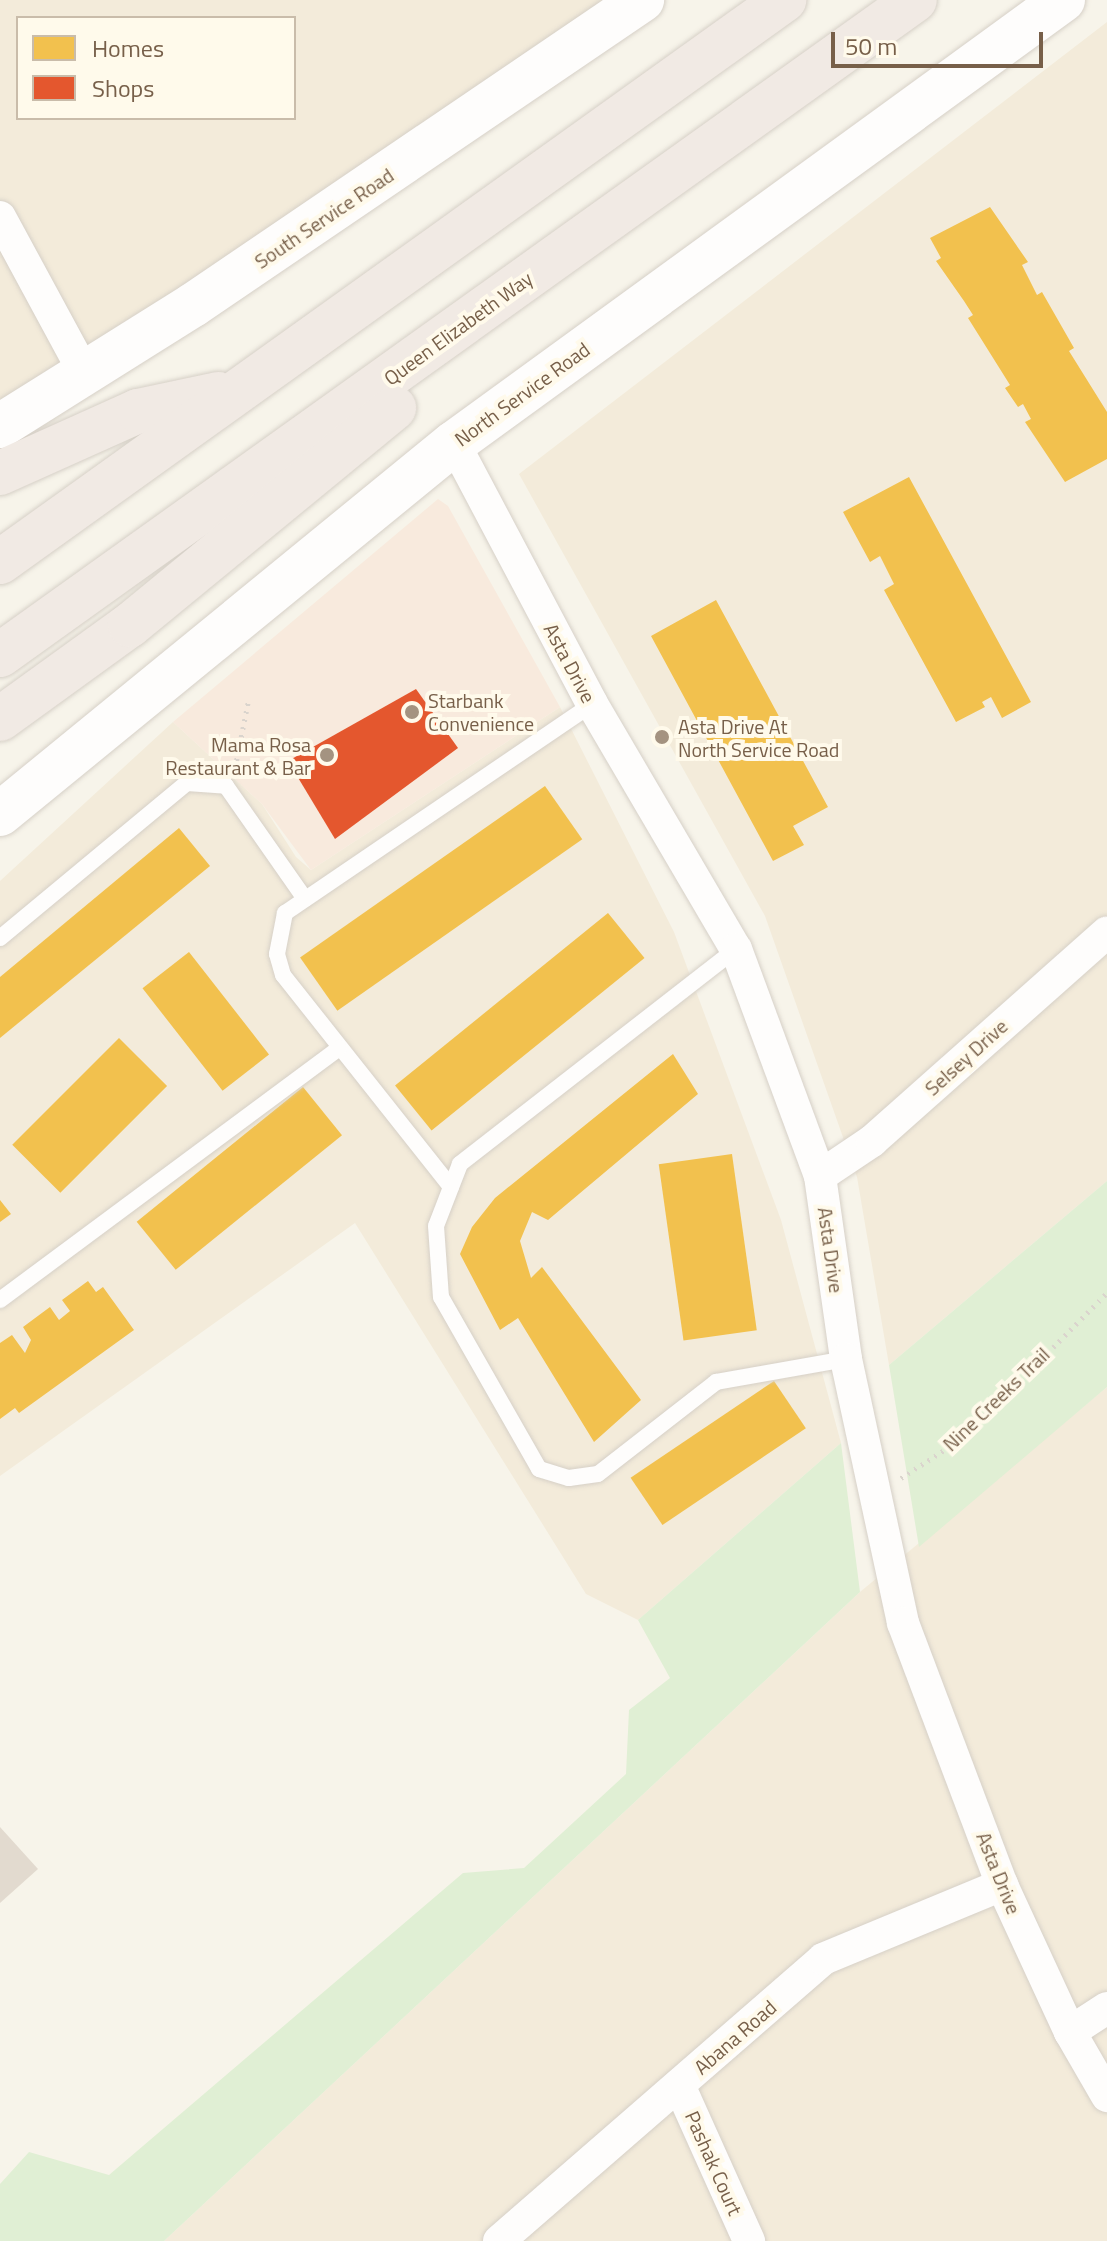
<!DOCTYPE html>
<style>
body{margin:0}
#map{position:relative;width:1107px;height:2241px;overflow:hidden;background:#f7f4ea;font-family:"Titillium Web",sans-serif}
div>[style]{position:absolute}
.residential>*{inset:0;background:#f3ebda}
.commercial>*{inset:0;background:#f8eadd}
.green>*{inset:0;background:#e0efd4}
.homes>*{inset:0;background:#f2c14e;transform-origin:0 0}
.shops>*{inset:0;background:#e4572e}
.building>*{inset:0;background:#e2dacf}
.path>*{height:5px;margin-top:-2.5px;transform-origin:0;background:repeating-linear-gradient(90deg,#dad4cd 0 2px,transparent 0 8px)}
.roads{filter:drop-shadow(0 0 2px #d6d0c7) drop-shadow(0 0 2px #d6d0c7)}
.lane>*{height:16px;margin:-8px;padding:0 8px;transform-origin:8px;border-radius:8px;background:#fefdfc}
.street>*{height:32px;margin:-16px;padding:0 16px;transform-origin:16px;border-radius:16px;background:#fefdfc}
.secondary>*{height:44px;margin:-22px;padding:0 22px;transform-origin:22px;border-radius:22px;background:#fefdfc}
.highway>*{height:44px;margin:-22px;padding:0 22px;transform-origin:22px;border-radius:22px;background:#f1eae4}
.dots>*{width:22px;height:22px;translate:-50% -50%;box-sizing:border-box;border:4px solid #fffaeb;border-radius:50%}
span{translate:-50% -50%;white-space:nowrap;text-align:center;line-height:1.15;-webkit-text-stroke:8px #fffaeb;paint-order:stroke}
.street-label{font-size:20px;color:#775f49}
.poi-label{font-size:20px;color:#775f49}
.left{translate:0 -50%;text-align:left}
.right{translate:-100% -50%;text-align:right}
.legend{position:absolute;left:16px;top:16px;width:280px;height:104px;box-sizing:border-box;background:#fffaeb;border:2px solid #c9bcaa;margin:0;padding:10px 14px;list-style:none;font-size:24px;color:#775f49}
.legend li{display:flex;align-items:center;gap:16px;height:40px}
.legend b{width:40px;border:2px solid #c9bcaa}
.scale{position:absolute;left:831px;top:32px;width:212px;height:36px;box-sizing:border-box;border:4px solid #775f49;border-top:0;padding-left:10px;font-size:24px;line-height:28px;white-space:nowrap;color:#775f49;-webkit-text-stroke:6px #fffaeb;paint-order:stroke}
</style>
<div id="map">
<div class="residential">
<i style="clip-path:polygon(evenodd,0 0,607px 0,132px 336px,0 408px,0 0,18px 18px,294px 18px,294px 118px,18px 118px,18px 18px)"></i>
<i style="clip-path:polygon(1107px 22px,1107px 1181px,889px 1365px,857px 1177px,765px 916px,519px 474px)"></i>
<i style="clip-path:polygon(560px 707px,674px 932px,781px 1220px,841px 1443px,638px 1620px,586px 1594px,355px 1223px,0 1476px,0 881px,173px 722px,262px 804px,296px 857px,311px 870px)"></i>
<i style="clip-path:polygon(1107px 1387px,1107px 2241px,164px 2241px,860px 1592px)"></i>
</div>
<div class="commercial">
<i style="clip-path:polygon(438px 499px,448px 506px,560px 707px,311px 870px,262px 804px,173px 722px)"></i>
</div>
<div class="green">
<i style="clip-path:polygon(1107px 1181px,1107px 1387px,919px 1547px,889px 1365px)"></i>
<i style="clip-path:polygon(841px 1443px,860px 1592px,164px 2241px,0 2241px,0 2184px,29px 2152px,109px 2175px,463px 1873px,524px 1868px,626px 1774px,629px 1710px,670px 1678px,638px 1620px)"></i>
</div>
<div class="homes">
<i style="clip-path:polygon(990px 207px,1028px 262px,1022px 265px,1037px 295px,1042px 292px,1074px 348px,1069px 351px,1107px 412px,1107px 459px,1065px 482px,1025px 422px,1031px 419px,1023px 404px,1018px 407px,1005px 388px,1010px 385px,968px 318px,973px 315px,964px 301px,936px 261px,941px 258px,930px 238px)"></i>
<i style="clip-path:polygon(909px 477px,1031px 702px,1002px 718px,991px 697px,982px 702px,985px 707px,956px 722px,884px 590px,894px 584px,880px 556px,870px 562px,843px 512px)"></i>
<i style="clip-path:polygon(716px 600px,828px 807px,793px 826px,804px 845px,773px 861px,651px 636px)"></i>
<i style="left:545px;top:786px;width:65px;height:299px;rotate:55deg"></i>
<i style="clip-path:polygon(179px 828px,210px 866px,0 1038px,0 977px)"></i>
<i style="left:608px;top:913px;width:58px;height:274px;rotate:51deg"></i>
<i style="left:189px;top:952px;width:130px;height:59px;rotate:52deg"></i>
<i style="left:119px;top:1038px;width:68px;height:151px;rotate:45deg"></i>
<i style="clip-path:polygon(673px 1054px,698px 1094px,548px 1220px,532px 1212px,520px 1241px,531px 1278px,542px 1267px,641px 1400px,594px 1442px,518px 1318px,500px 1330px,460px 1254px,472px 1227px,495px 1198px)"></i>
<i style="left:303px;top:1087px;width:62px;height:214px;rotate:51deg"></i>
<i style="left:732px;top:1154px;width:178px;height:74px;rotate:82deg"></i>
<i style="clip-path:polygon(0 1200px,11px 1214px,0 1222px)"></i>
<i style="clip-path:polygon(88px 1281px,96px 1292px,103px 1287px,134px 1330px,19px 1413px,15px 1408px,0 1419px,0 1343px,12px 1335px,25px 1353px,31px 1340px,23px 1327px,50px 1307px,59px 1320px,70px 1311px,62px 1300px)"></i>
<i style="left:774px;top:1381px;width:57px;height:173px;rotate:56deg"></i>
</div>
<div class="shops">
<i style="clip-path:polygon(416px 689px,458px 748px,335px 839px,288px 761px)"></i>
</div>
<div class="building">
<i style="clip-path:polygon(0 1827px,38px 1869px,0 1903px)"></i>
</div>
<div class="path">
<i style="left:235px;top:768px;width:71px;rotate:-78.7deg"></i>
<i style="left:901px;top:1478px;width:57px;rotate:-32.9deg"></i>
<i style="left:949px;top:1447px;width:64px;rotate:-41.9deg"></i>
<i style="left:997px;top:1404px;width:156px;rotate:-45.3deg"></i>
</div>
<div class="roads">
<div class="lane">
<i style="left:0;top:938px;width:243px;rotate:-39.7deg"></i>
<i style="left:187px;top:783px;width:39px;rotate:4deg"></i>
<i style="left:226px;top:786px;width:138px;rotate:55deg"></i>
<i style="left:736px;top:949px;width:350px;rotate:142.1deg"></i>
<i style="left:460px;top:1164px;width:66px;rotate:111.2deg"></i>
<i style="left:436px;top:1226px;width:71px;rotate:86deg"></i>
<i style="left:441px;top:1297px;width:198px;rotate:60.3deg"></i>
<i style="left:539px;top:1469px;width:31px;rotate:17deg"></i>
<i style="left:569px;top:1478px;width:29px;rotate:-8deg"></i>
<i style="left:598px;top:1474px;width:150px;rotate:-37.9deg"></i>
<i style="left:716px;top:1382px;width:132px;rotate:-10deg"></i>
<i style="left:451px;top:1187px;width:270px;rotate:-128.4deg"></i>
<i style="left:283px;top:975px;width:22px;rotate:-106deg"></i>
<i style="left:277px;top:954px;width:42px;rotate:-79deg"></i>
<i style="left:285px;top:913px;width:371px;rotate:-34.2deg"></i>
<i style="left:0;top:1300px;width:422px;rotate:-36.6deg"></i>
</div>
<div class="street">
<i style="left:0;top:217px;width:179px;rotate:61.6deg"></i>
<i style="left:454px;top:443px;width:295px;rotate:62.1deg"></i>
<i style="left:592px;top:704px;width:284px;rotate:59.6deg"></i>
<i style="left:736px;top:949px;width:242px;rotate:69.7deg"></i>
<i style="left:820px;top:1176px;width:185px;rotate:81.9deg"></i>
<i style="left:846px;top:1359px;width:270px;rotate:77.8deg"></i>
<i style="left:903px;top:1623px;width:280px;rotate:69.3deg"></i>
<i style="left:1002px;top:1885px;width:162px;rotate:65.2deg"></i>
<i style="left:1070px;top:2032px;width:74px;rotate:60deg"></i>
<i style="left:820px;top:1176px;width:63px;rotate:-33.9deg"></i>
<i style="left:872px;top:1141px;width:314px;rotate:-41.6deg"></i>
<i style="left:1070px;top:2032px;width:44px;rotate:-33deg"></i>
<i style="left:679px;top:2085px;width:171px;rotate:65.8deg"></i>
<i style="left:499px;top:2241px;width:430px;rotate:-41deg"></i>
<i style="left:823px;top:1959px;width:194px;rotate:-22.5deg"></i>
</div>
<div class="secondary">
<i style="left:0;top:426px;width:228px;rotate:-32.1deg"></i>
<i style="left:193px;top:305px;width:543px;rotate:-34.19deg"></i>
<i style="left:0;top:814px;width:586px;rotate:-39.26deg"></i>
<i style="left:454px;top:443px;width:753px;rotate:-36.03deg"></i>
</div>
<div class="highway">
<i style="left:0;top:473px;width:151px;rotate:-24.2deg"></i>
<i style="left:138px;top:411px;width:82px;rotate:-12deg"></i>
<i style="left:0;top:562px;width:965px;rotate:-35.63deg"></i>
<i style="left:0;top:655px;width:1125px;rotate:-35.6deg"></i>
<i style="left:0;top:719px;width:160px;rotate:-35.9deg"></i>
<i style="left:130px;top:625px;width:342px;rotate:-39.4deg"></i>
</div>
</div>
<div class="dots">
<i style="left:412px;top:712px;background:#a49381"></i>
<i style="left:662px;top:737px;background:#a49381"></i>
<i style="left:327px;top:755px;background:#a49381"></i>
</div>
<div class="street-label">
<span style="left:324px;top:218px;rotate:-34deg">South Service Road</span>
<span style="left:458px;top:328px;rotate:-36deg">Queen Elizabeth Way</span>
<span style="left:522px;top:394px;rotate:-36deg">North Service Road</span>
<span style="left:570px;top:663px;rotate:62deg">Asta Drive</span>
<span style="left:966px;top:1057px;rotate:-42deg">Selsey Drive</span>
<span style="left:831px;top:1250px;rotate:82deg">Asta Drive</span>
<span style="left:996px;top:1399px;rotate:-44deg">Nine Creeks Trail</span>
<span style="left:999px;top:1873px;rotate:68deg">Asta Drive</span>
<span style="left:735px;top:2037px;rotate:-41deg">Abana Road</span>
<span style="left:714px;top:2163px;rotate:66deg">Pashak Court</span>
</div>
<div class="poi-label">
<span class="left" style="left:428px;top:712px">Starbank<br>Convenience</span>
<span class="left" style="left:678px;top:738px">Asta Drive At<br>North Service Road</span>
<span class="right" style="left:311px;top:756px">Mama Rosa<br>Restaurant &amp; Bar</span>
</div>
<ul class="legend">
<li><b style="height:22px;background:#f2c14e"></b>Homes</li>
<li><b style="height:22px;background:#e4572e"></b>Shops</li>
</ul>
<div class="scale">50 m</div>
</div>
